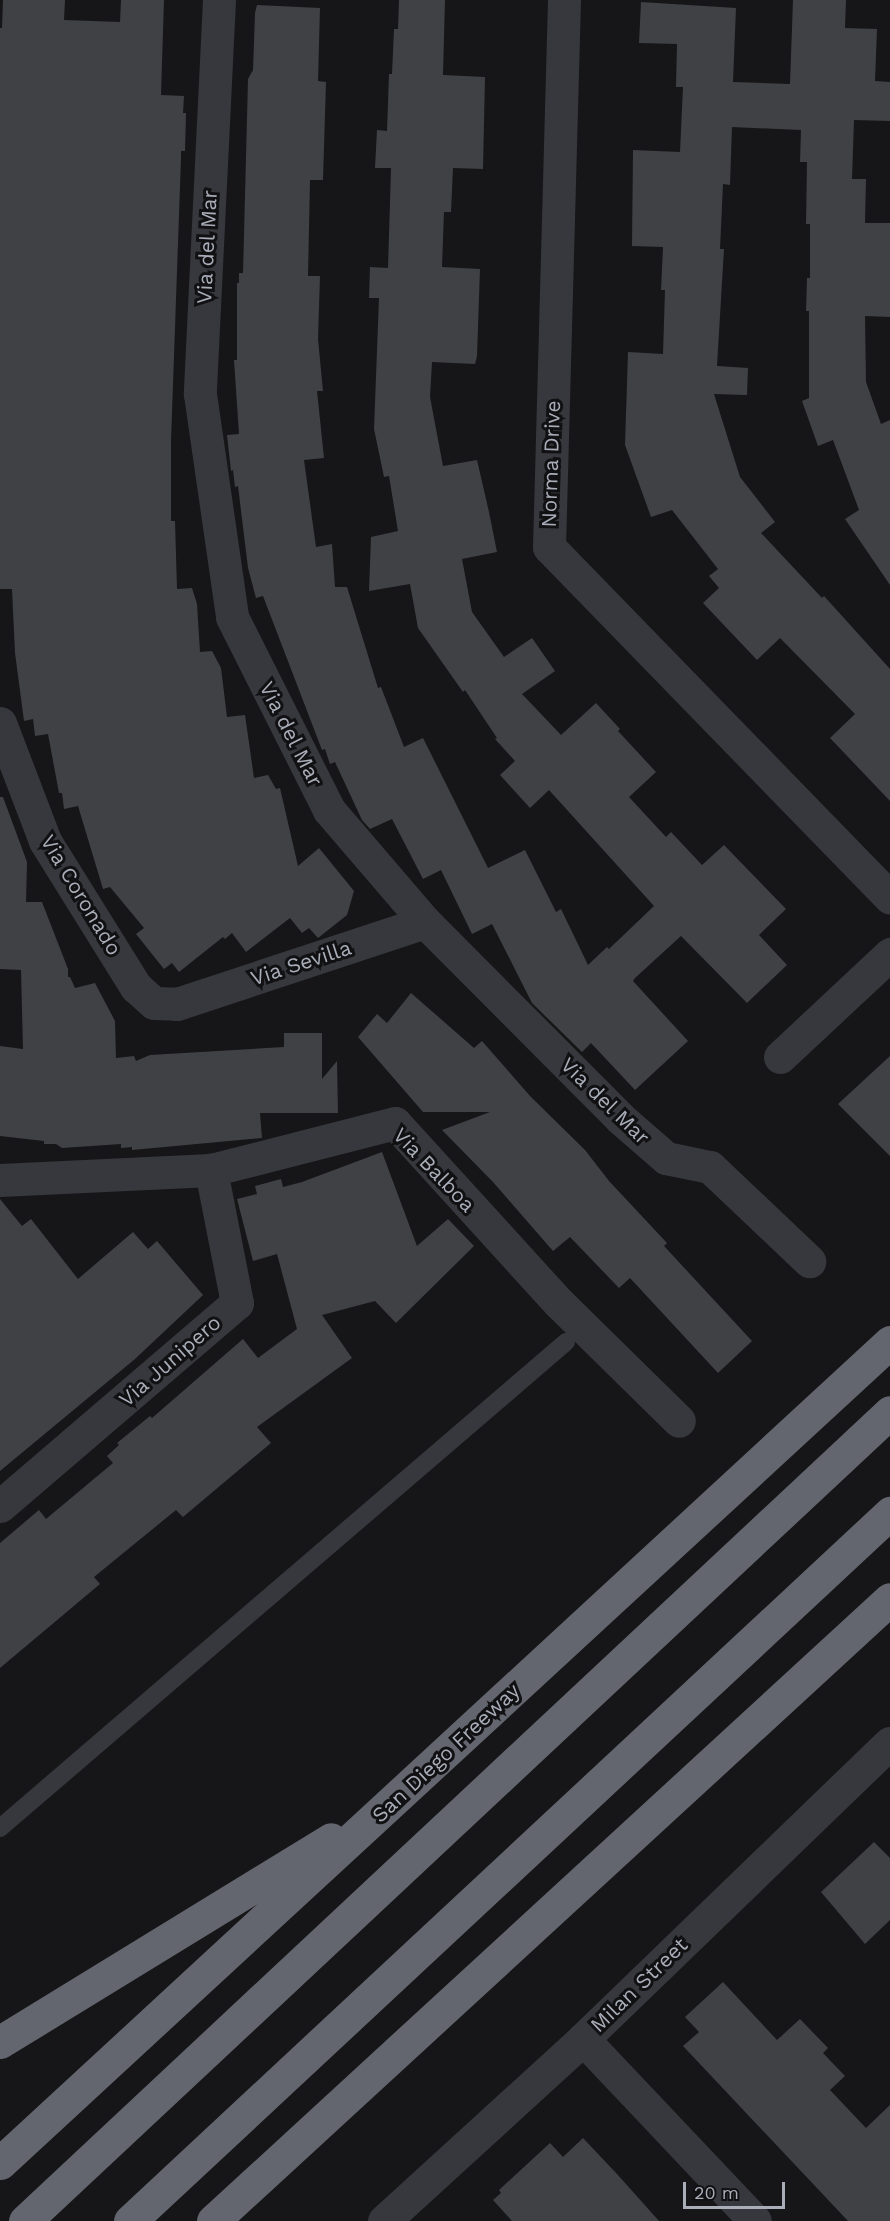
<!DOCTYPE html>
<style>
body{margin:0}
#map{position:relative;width:890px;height:2221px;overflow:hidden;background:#161618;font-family:"Work Sans",sans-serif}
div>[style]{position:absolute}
.building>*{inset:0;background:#404145}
.lane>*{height:18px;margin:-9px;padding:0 9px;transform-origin:9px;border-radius:9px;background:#37383d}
.street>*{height:33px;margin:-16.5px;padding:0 16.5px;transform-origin:16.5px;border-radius:16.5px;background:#37383d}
.highway>*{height:33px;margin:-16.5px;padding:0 16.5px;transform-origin:16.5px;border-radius:16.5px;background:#63666e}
span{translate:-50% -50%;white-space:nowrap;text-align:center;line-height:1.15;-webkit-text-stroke:6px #111113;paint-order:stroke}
.street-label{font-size:21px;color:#a8adb8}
.scale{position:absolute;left:683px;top:2182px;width:102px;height:27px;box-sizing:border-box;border:3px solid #a8adb8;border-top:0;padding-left:8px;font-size:18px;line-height:21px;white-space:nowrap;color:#a8adb8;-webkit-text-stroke:4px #111113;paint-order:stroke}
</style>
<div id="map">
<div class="building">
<i style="clip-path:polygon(3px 0,65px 0,64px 20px,120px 22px,121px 0,164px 0,161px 95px,184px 96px,183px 113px,186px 113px,185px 151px,181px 151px,181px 158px,171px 441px,171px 521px,175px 521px,177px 589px,192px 588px,197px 604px,200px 652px,212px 651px,221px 668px,227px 717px,245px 715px,254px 778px,268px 775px,276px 789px,280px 788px,298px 866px,319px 848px,354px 891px,347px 915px,318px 938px,309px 928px,302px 933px,290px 918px,246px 952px,232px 933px,225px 939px,223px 937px,179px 972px,172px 963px,164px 969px,136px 934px,144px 928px,110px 887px,103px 889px,78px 806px,64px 809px,62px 793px,59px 793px,48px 734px,35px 736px,33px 719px,24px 721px,15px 653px,12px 589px,0 589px,0 28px,2px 28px)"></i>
<i style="clip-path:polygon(399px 0,445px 0,443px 75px,485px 77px,483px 169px,453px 168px,451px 212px,444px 212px,442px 267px,480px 269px,477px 356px,475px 364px,432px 362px,430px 397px,443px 466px,477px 460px,489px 512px,497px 552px,462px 559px,472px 612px,504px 657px,532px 638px,555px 671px,522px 694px,561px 735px,596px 703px,620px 729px,618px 731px,656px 772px,629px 797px,666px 837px,671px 832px,702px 865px,724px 845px,786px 909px,759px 935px,787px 965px,747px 1003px,681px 936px,635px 978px,633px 981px,688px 1041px,635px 1090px,591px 1043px,582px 1052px,532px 1003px,492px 924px,472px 934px,441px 870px,423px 879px,392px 819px,370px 829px,362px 820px,335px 762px,330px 764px,325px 749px,322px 750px,263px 596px,256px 598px,248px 568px,238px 486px,235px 487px,233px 470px,231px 471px,227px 435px,239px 434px,234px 360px,237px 360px,237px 283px,239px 283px,239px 273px,243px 273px,248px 79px,253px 70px,255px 13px,257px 5px,320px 8px,318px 81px,326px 82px,323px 180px,310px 180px,308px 276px,320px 276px,318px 339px,323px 391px,317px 391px,324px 458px,304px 460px,316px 547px,332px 544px,335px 587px,347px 587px,378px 688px,381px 687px,404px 747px,423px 738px,488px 868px,525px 850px,556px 912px,561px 909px,588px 965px,607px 947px,609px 949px,654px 906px,549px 790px,530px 808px,500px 775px,515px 761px,495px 739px,497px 738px,465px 690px,463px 692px,418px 628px,410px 584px,369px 591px,371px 537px,398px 531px,389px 476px,384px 477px,374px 429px,379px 298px,369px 298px,370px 267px,388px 268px,391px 168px,375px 168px,377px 130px,387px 131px,389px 74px,392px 74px,394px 29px,398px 29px)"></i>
<i style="clip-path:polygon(793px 0,846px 0,845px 28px,877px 29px,875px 81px,890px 82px,890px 121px,854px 120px,852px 179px,866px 179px,865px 223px,890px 223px,890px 317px,865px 316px,866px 382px,881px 424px,890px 420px,890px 585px,845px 519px,859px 510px,833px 440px,818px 446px,802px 401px,809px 398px,809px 311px,806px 311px,807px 278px,810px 278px,810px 224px,806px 224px,807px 162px,800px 162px,801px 130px,732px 127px,730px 185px,723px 184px,720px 249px,724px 249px,717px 366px,748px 368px,747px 395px,714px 394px,740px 477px,775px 522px,761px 533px,822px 598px,824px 596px,890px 669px,890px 801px,830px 738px,855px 714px,780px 638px,757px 660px,703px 603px,719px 588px,709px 576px,718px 569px,672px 510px,651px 517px,625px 445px,628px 352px,663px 354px,665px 290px,661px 290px,663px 247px,632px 246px,633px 150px,680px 152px,683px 87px,676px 87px,677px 44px,639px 43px,641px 2px,736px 8px,733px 82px,790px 84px)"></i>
<i style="clip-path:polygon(0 797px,3px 797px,27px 862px,26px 902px,42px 902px,68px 969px,68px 977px,70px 977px,75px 988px,95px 983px,115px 1021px,116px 1058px,134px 1056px,136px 1061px,150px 1055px,284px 1047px,284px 1033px,322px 1033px,322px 1079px,337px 1061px,338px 1113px,260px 1113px,262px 1138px,132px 1150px,132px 1147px,121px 1148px,121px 1144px,62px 1148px,56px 1144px,44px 1144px,44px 1141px,0 1136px,0 1046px,23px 1049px,21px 970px,0 969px)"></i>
<i style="clip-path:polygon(411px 993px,474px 1048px,482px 1041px,530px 1096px,585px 1150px,609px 1181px,667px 1243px,664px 1246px,752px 1341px,718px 1373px,630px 1278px,619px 1288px,570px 1237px,553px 1251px,493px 1182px,442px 1130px,490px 1112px,423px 1112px,358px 1037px,377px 1014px,387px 1023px)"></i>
<i style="clip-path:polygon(890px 1056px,890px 1156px,838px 1104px)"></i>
<i style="clip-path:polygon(382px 1152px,417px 1246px,448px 1219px,474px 1246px,396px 1323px,375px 1301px,322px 1315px,352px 1358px,257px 1427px,271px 1443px,183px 1517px,176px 1510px,94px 1577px,100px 1584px,0 1668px,0 1543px,39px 1510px,46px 1519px,113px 1463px,107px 1456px,119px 1445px,117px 1443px,150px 1416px,152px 1418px,243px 1339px,258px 1358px,297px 1329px,277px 1254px,253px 1261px,237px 1199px,257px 1194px,255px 1186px,281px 1179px,283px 1187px,302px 1182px)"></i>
<i style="clip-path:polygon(0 1199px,22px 1226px,31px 1219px,78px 1279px,133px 1232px,148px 1249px,157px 1241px,203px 1295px,135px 1359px,0 1471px)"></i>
<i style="clip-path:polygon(874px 1842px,890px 1858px,890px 1920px,865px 1944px,821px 1892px)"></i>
<i style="clip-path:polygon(723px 1982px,777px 2040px,800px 2019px,828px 2048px,823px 2053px,845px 2076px,830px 2090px,866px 2128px,890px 2105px,890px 2221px,848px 2221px,683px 2046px,699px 2032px,685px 2017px)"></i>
<i style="clip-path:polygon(583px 2138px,617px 2174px,659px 2221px,512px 2221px,493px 2200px,501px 2193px,499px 2190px,550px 2143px,563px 2157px)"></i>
</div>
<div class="lane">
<i style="left:0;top:1828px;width:746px;rotate:-40.65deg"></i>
</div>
<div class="street">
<i style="left:219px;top:0;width:394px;rotate:92.8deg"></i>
<i style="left:200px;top:394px;width:225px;rotate:81.8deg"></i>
<i style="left:232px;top:617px;width:216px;rotate:63.3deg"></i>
<i style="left:329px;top:810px;width:148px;rotate:49.4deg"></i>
<i style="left:425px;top:922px;width:276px;rotate:45.1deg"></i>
<i style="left:620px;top:1118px;width:61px;rotate:41deg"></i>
<i style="left:666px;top:1158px;width:45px;rotate:11.6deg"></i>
<i style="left:710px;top:1167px;width:137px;rotate:43.5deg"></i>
<i style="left:564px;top:0;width:547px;rotate:91.57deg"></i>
<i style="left:549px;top:547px;width:489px;rotate:45.8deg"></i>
<i style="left:0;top:723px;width:126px;rotate:69.1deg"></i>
<i style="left:45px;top:841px;width:172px;rotate:58.1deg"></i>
<i style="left:136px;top:987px;width:24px;rotate:42deg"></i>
<i style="left:154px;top:1003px;width:23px;rotate:2deg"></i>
<i style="left:177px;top:1004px;width:261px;rotate:-18.3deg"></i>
<i style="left:780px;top:1057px;width:151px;rotate:-43.1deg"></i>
<i style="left:0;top:1180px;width:211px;rotate:-2.7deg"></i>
<i style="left:211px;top:1170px;width:190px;rotate:-14.3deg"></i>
<i style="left:395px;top:1123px;width:244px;rotate:47.7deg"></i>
<i style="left:559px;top:1303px;width:168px;rotate:44.5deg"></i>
<i style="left:0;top:1506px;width:312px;rotate:-40.6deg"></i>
<i style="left:237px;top:1303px;width:136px;rotate:-101.1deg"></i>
<i style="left:583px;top:2039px;width:250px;rotate:46.6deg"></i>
<i style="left:384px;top:2221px;width:270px;rotate:-42.4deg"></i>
<i style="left:583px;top:2039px;width:426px;rotate:-44deg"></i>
</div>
<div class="highway">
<i style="left:0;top:2042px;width:388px;rotate:-31.5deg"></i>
<i style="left:0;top:2163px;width:1211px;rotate:-42.69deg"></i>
<i style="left:25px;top:2221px;width:1184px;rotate:-43.08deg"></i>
<i style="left:130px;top:2221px;width:1039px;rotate:-42.97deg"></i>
<i style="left:213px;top:2221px;width:919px;rotate:-42.58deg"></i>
</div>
<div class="street-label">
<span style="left:207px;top:247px;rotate:-87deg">Via del Mar</span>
<span style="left:551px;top:464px;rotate:-88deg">Norma Drive</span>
<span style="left:291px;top:734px;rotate:63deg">Via del Mar</span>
<span style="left:81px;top:895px;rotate:59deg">Via Coronado</span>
<span style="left:301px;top:963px;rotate:-18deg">Via Sevilla</span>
<span style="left:605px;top:1101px;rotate:44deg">Via del Mar</span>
<span style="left:434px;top:1170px;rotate:46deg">Via Balboa</span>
<span style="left:170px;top:1361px;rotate:-41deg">Via Junipero</span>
<span style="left:446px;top:1753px;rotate:-43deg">San Diego Freeway</span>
<span style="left:639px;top:1985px;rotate:-44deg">Milan Street</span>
</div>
<div class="scale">20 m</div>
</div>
